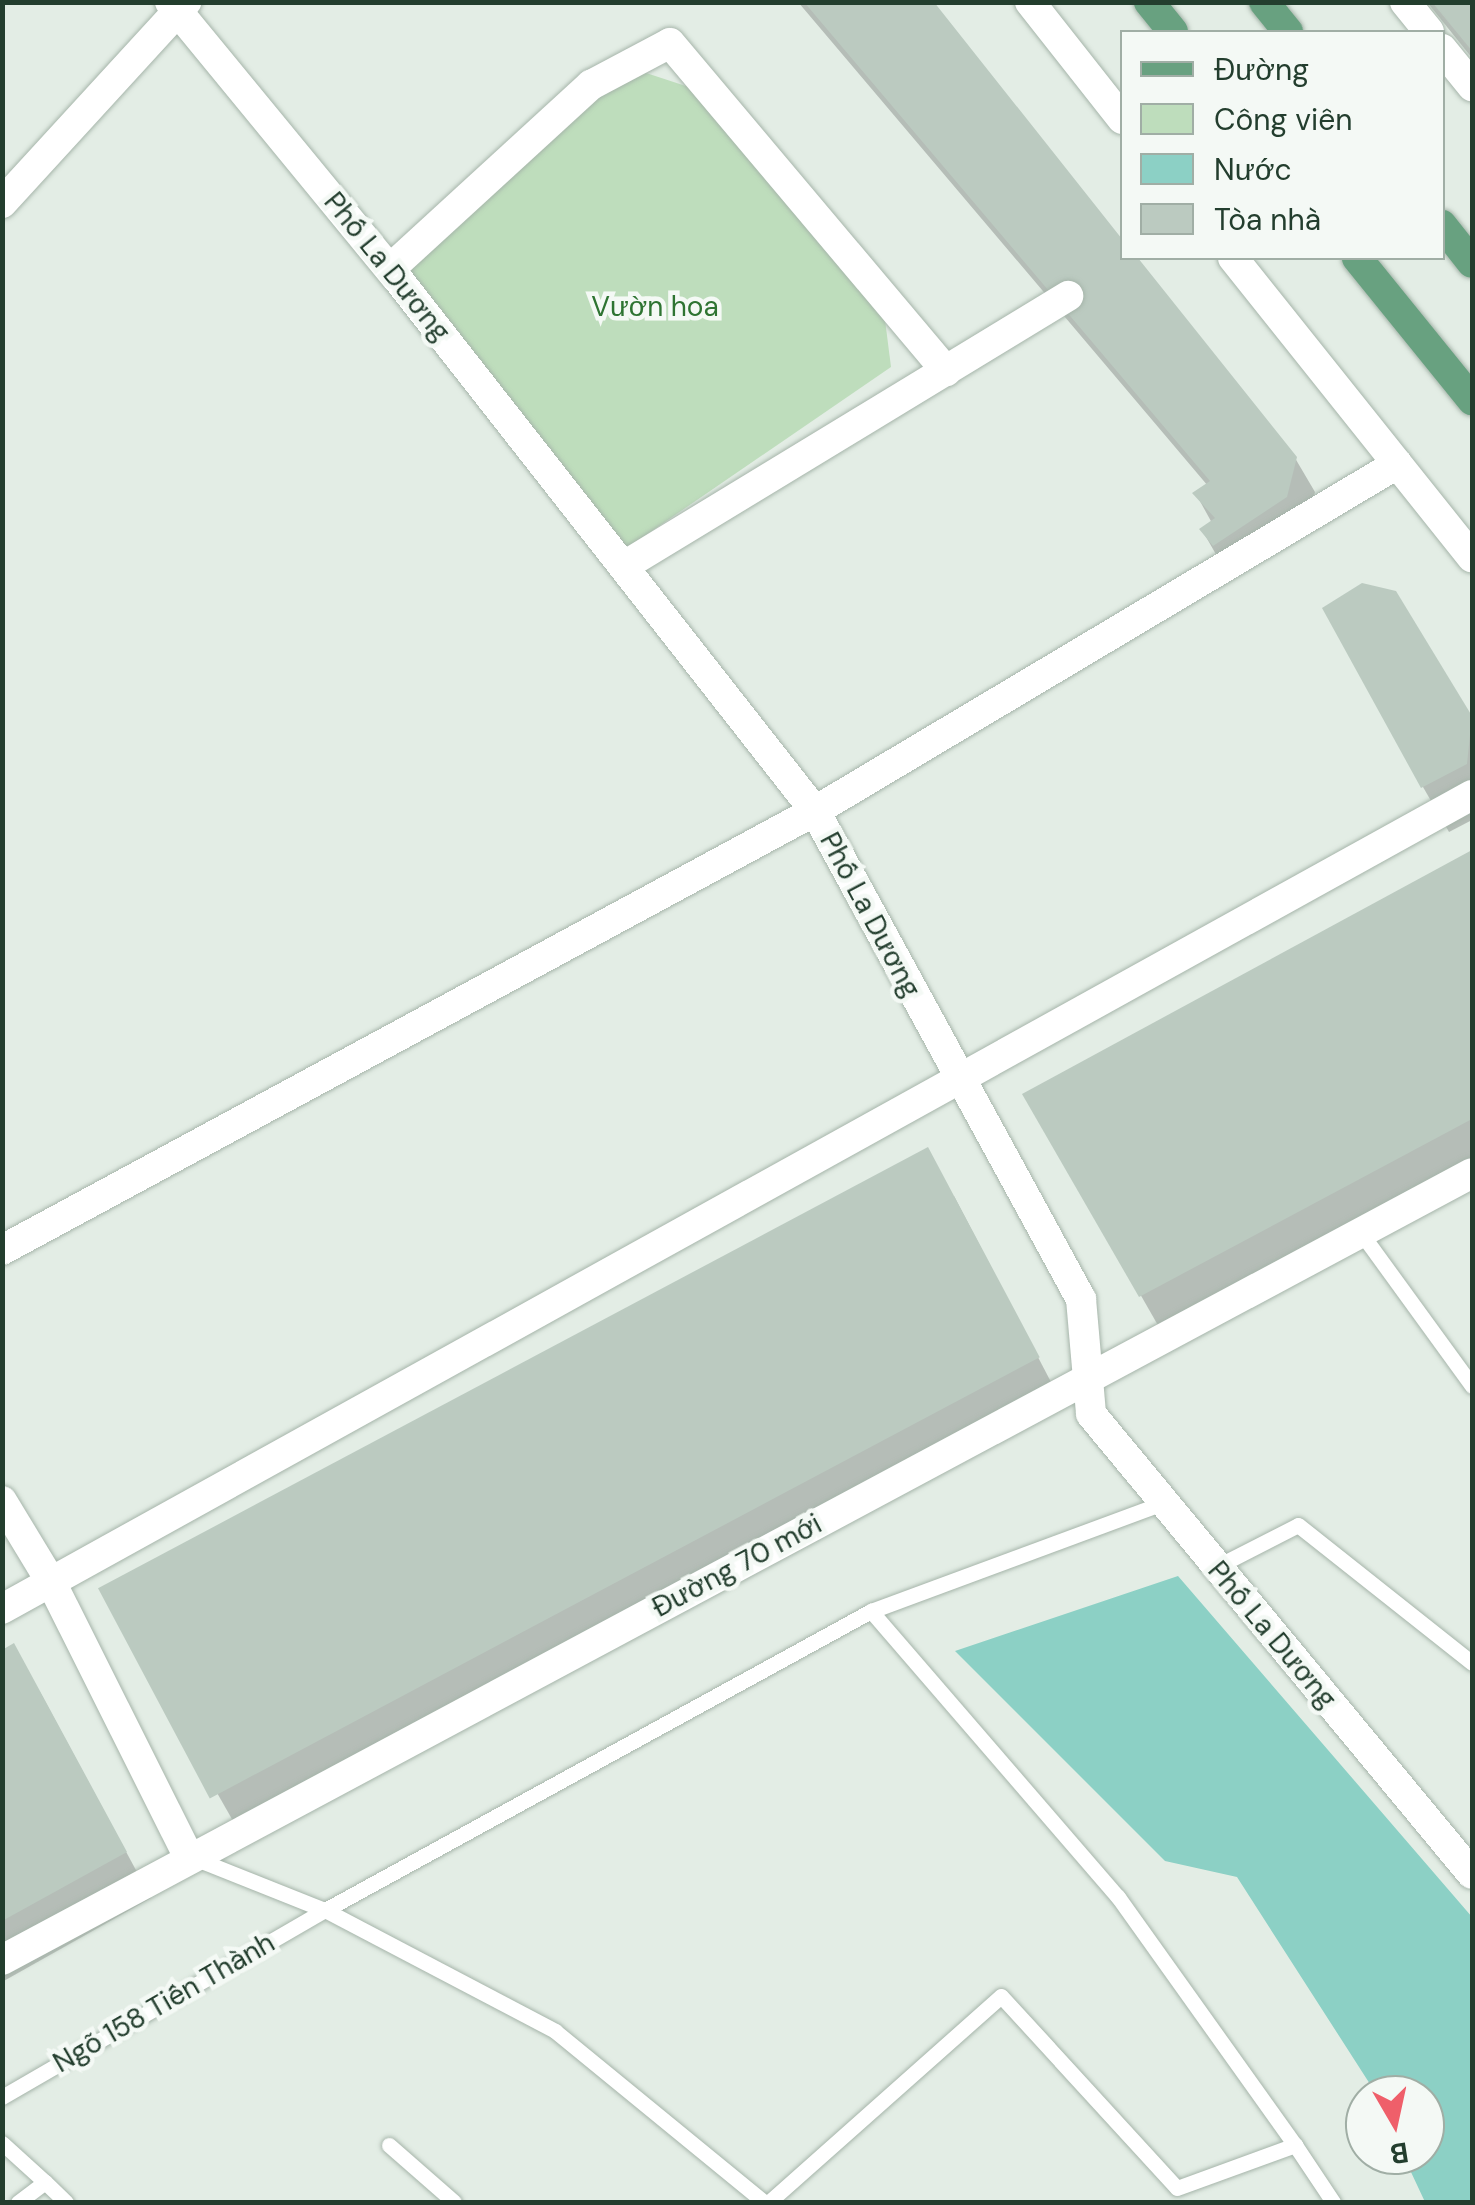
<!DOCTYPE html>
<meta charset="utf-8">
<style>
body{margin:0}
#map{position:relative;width:1475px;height:2205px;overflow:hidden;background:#e3ede5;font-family:"DM Sans",sans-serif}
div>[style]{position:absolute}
.green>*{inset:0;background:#beddbc}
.water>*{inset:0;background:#8cd0c5}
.shadow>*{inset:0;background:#0003}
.building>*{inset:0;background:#bbcac0;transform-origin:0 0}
.roads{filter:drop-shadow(0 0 2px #a6b5aa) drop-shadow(0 0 2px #a6b5aa)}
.lane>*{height:15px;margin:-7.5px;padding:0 7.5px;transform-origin:7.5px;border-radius:7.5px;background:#fff}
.street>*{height:30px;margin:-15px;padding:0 15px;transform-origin:15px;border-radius:15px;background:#fff}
.secondary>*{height:30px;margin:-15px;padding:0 15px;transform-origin:15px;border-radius:15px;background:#fff}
.primary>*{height:30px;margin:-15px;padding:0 15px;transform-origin:15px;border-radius:15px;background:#68a180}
span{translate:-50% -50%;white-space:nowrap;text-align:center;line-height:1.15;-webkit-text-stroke:9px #f4f9f5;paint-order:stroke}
.street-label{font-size:28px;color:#233e2e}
.park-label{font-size:28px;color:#2e7432}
.frame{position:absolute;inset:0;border:5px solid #233e2e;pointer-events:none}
.legend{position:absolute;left:1120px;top:30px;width:325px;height:230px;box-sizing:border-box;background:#f4f9f5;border:2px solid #a0aea5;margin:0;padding:12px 18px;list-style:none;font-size:30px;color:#233e2e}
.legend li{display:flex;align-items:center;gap:20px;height:50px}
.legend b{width:50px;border:2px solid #a0aea5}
.north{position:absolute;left:1345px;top:2075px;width:100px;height:100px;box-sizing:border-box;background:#f4f9f5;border:2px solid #a0aea5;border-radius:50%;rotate:171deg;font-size:28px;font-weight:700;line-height:40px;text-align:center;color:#233e2e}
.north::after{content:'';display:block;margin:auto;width:35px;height:45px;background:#ef5f6a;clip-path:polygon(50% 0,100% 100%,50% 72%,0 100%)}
</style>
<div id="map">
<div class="green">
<i style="clip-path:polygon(637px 70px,701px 91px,885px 320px,891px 367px,627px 548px,407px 271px,599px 95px)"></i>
</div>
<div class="water">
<i style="clip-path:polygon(1178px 1576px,1472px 1917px,1472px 2202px,1425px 2202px,1403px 2155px,1425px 2155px,1425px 2095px,1377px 2095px,1237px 1877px,1165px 1861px,955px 1651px)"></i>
</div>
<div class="shadow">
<i style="clip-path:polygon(798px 2px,931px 2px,1122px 243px,1122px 258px,1134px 258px,1295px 458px,1315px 492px,1305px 531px,1221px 563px,1202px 530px,1212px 523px,1196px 494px,1208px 486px)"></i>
<i style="clip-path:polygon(1427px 2px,1472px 2px,1472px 58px)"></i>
<i style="clip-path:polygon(1394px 593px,1472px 721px,1472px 820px,1449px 832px,1423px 787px)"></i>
<i style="clip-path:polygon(1472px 853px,1472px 1179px,1167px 1341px,1026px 1095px)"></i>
<i style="clip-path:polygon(954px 1196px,1063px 1405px,245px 1842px,105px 1596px)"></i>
<i style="clip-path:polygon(2px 1653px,40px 1692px,151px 1898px,2px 1982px)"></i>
</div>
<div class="building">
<i style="clip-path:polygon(804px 2px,934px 2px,1122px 239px,1122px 258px,1138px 258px,1297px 457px,1287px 497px,1213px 546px,1199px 529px,1215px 518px,1192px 493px,1210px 481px)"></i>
<i style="clip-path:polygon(1432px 2px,1472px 2px,1472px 51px)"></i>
<i style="clip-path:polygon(1362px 583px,1396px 591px,1472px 716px,1467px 764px,1421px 788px,1322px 608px)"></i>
<i style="clip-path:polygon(1472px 850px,1472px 1119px,1139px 1297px,1022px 1094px)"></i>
<i style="left:928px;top:1147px;width:238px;height:940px;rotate:62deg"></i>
<i style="clip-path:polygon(14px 1643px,127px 1852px,2px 1921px,2px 1650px)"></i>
</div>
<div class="roads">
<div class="lane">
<i style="left:1361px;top:1233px;width:189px;rotate:54deg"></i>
<i style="left:1216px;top:1567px;width:92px;rotate:-27.1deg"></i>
<i style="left:1298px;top:1525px;width:222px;rotate:38.4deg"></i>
<i style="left:871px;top:1611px;width:378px;rotate:49.2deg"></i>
<i style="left:1118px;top:1897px;width:305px;rotate:54.5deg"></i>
<i style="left:194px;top:1858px;width:141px;rotate:21.7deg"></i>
<i style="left:325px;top:1910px;width:260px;rotate:27.7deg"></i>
<i style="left:555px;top:2031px;width:270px;rotate:39.3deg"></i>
<i style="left:2px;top:2097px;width:373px;rotate:-30.1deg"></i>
<i style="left:325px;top:1910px;width:623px;rotate:-28.71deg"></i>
<i style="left:871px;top:1611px;width:308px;rotate:-20.3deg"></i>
<i style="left:2px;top:2143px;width:58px;rotate:42.2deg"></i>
<i style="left:45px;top:2182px;width:34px;rotate:143deg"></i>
<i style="left:389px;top:2145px;width:86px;rotate:41.2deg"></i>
<i style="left:45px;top:2182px;width:29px;rotate:44deg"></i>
<i style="left:769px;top:2202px;width:310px;rotate:-41.6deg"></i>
<i style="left:1001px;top:1996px;width:260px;rotate:47.5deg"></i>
<i style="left:1177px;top:2188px;width:126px;rotate:-20deg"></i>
<i style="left:1295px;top:2145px;width:69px;rotate:56.3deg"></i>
</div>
<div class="street">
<i style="left:170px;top:2px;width:357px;rotate:50.6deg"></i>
<i style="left:397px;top:278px;width:677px;rotate:51.9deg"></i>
<i style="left:815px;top:811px;width:556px;rotate:61.41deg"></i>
<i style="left:1081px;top:1299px;width:115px;rotate:85deg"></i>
<i style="left:1091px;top:1414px;width:597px;rotate:50.37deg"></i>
<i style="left:1030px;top:2px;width:149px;rotate:51.8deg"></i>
<i style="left:1405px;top:2px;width:38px;rotate:51deg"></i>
<i style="left:1442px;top:49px;width:48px;rotate:51deg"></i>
<i style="left:2px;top:203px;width:273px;rotate:-47.5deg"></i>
<i style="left:1233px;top:258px;width:383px;rotate:51.4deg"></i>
<i style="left:390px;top:269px;width:273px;rotate:-42.5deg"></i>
<i style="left:591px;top:85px;width:89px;rotate:-28deg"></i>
<i style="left:670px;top:43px;width:429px;rotate:49.9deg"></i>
<i style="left:624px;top:566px;width:520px;rotate:-31.3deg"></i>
<i style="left:2px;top:1250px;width:924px;rotate:-28.37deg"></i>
<i style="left:815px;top:811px;width:678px;rotate:-30.8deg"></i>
<i style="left:2px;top:1501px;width:95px;rotate:58.8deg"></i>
<i style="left:51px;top:1582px;width:306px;rotate:63.4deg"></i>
<i style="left:2px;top:1609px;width:1680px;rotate:-28.98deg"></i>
</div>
<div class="secondary">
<i style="left:2px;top:1960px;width:1667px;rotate:-28.16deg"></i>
</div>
<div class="primary">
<i style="left:1149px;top:2px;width:38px;rotate:51deg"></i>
<i style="left:1264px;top:2px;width:38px;rotate:51deg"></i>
<i style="left:1442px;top:225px;width:48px;rotate:51.7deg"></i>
<i style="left:1357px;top:258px;width:183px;rotate:51deg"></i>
</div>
</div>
<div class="street-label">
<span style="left:387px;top:267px;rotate:51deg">Phố La Dương</span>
<span style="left:870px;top:915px;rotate:62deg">Phố La Dương</span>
<span style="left:737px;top:1566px;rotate:-28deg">Đường 70 mới</span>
<span style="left:1272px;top:1635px;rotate:50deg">Phố La Dương</span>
<span style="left:164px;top:2003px;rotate:-30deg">Ngõ 158 Tiến Thành</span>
</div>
<div class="park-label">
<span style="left:655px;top:307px">Vườn hoa</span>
</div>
<div class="frame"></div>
<ul class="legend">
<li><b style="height:12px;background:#68a180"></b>Đường</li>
<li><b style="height:28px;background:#beddbc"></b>Công viên</li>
<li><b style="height:28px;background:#8cd0c5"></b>Nước</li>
<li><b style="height:28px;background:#bbcac0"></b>Tòa nhà</li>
</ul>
<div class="north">B</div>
</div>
